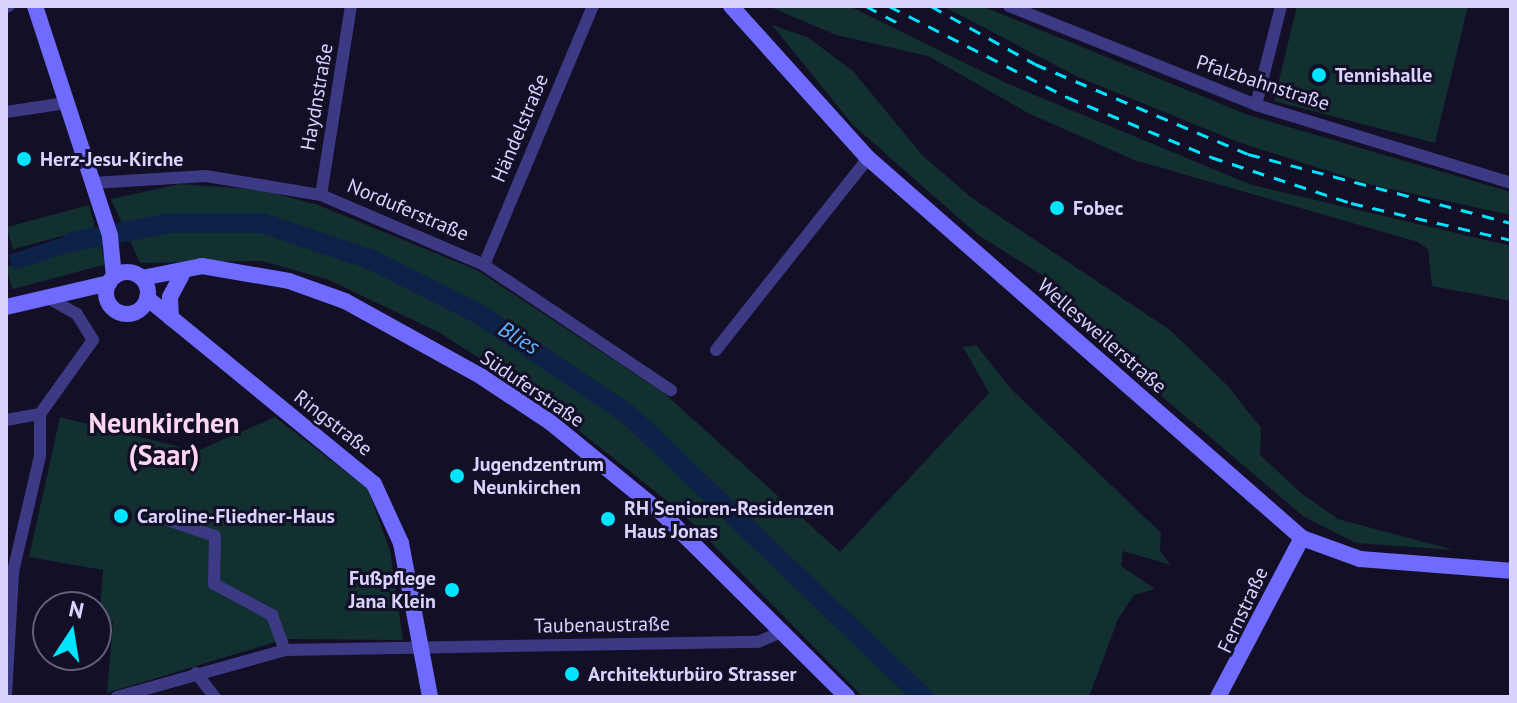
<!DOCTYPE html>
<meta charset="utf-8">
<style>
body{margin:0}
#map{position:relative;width:1517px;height:703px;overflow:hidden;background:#130f26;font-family:"PT Sans",sans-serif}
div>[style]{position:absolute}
.green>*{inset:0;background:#12302f;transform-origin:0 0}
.water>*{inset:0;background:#0c2248;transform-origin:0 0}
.river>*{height:20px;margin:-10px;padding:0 10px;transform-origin:10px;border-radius:10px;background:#0c2248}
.street>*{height:12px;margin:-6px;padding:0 6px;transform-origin:6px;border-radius:6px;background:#3d3a85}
.secondary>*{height:16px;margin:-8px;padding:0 8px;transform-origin:8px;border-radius:8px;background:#6f6bff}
.secondary>.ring{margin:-8px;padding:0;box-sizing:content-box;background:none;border:16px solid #6f6bff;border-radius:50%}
.rail>*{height:3px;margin-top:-1.5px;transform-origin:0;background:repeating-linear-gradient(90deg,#00e5ff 0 12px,transparent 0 22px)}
.dots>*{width:22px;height:22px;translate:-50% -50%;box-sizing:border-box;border:4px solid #130f26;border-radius:50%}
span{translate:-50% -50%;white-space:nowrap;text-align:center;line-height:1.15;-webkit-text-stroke:6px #130f26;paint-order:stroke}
.poi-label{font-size:20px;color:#d9d4ff;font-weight:700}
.left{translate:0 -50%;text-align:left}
.right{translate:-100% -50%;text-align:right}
.street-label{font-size:20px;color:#d9d4ff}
.water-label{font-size:22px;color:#62b6ff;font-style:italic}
.district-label{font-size:28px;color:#ffd6f0;font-weight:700}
.frame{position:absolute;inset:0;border:8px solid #d9d4ff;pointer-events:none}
.north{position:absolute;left:32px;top:591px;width:80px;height:80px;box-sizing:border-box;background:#130f26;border:2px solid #625e7d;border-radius:50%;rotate:12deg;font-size:22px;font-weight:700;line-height:32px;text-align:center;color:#d9d4ff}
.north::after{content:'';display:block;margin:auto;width:28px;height:36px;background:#00e5ff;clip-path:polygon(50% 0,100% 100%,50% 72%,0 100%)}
</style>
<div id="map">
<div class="green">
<i style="clip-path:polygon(768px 6px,849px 6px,1006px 83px,1252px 185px,1511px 246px,1511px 301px,1432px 286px,1428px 249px,1418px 242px,1134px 160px,1028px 113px,928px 56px,836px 35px)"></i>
<i style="clip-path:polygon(943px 6px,982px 6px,1248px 115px,1511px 192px,1511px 215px,1372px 185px,1238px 142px,1078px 77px)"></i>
<i style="clip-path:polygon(1297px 6px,1468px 6px,1435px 143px,1274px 101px)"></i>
<i style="clip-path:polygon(772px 25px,807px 37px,853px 71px,923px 156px,972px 198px,1170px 330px,1226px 384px,1261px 428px,1260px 455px,1301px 493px,1338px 519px,1454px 550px,1356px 543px,1303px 516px,1061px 311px,1047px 278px,978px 235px,853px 125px)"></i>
<i style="clip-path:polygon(180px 184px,263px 190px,318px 205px,477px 270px,664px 393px,840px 552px,989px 393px,963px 347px,976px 345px,1012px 390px,1161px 533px,1160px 551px,1171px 565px,1123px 551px,1121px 566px,1155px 589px,1134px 595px,1118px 619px,1089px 697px,863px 697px,681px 512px,519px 383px,438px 332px,329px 280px,262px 261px,140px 263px,111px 199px)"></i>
<i style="left:89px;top:205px;width:23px;height:85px;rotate:75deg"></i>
<i style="left:100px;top:242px;width:23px;height:97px;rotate:75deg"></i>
<i style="clip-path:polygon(60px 417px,197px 451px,275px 417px,368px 489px,390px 551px,403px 640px,285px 639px,107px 693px,113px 622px,99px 621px,103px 570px,29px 557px)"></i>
</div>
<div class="water">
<i style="left:95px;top:227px;width:16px;height:91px;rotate:72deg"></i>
</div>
<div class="river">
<i style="left:72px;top:242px;width:101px;rotate:-10.9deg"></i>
<i style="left:171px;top:223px;width:91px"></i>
<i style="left:262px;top:223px;width:116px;rotate:18.6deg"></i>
<i style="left:372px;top:260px;width:120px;rotate:26.8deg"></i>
<i style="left:479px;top:314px;width:181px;rotate:34deg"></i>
<i style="left:629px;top:415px;width:407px;rotate:43.8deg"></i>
</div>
<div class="street">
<i style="left:1009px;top:6px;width:266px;rotate:21.8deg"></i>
<i style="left:1256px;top:105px;width:267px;rotate:17deg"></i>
<i style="left:6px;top:7px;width:3px;rotate:-18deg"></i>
<i style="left:1256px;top:105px;width:102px;rotate:-75.8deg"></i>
<i style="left:6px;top:112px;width:61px;rotate:-8.5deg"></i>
<i style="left:93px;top:183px;width:113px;rotate:-3.5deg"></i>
<i style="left:206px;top:176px;width:117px;rotate:9.4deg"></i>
<i style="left:321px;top:195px;width:177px;rotate:23.2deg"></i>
<i style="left:484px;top:265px;width:225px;rotate:33.8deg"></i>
<i style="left:321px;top:195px;width:191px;rotate:-81deg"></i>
<i style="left:484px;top:265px;width:281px;rotate:-67.2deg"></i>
<i style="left:716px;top:350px;width:245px;rotate:-51.6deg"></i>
<i style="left:6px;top:420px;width:35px;rotate:-10deg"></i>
<i style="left:156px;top:516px;width:62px;rotate:18.7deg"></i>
<i style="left:215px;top:536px;width:48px;rotate:91.2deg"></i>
<i style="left:214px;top:584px;width:66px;rotate:28.1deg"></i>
<i style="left:272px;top:615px;width:37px;rotate:70deg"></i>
<i style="left:196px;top:673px;width:31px;rotate:52deg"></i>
<i style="left:6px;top:695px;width:123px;rotate:-86.7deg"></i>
<i style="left:13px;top:572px;width:119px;rotate:-76.9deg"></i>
<i style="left:40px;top:456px;width:42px;rotate:-90deg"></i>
<i style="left:40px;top:414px;width:91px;rotate:-54.4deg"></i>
<i style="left:93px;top:340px;width:31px;rotate:-122deg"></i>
<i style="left:77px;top:314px;width:33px;rotate:-151deg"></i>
<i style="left:117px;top:697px;width:174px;rotate:-15.6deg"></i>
<i style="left:285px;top:650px;width:473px;rotate:-1deg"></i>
<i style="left:758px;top:642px;width:26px;rotate:-23deg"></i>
</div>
<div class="secondary">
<i style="left:35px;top:6px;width:242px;rotate:71.9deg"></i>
<i style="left:110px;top:236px;width:41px;rotate:84.4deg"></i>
<i style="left:731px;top:6px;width:205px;rotate:48deg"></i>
<i style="left:868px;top:158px;width:577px;rotate:41.2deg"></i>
<i style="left:1302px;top:538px;width:62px;rotate:19.9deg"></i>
<i style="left:1360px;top:559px;width:151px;rotate:4.5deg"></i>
<i class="ring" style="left:106px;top:272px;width:26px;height:26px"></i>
<i style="left:142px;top:278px;width:61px;rotate:-11.3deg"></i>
<i style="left:202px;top:266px;width:88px;rotate:9.8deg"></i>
<i style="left:289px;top:281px;width:59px;rotate:19.7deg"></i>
<i style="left:345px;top:301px;width:157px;rotate:29deg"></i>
<i style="left:482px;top:377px;width:82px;rotate:33.5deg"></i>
<i style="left:550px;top:422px;width:147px;rotate:39.2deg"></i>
<i style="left:664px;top:515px;width:258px;rotate:44.8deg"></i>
<i style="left:147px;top:298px;width:293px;rotate:39.3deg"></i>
<i style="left:374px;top:484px;width:65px;rotate:65.4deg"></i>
<i style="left:401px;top:543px;width:157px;rotate:79.3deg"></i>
<i style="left:6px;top:307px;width:106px;rotate:-13.1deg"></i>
<i style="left:171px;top:318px;width:21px;rotate:-93deg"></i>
<i style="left:170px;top:297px;width:24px;rotate:-62deg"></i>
<i style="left:1218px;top:697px;width:180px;rotate:-62.2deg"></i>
</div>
<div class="rail">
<i style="left:866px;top:6px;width:36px;rotate:28deg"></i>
<i style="left:889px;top:6px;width:200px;rotate:27.1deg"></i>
<i style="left:1067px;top:97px;width:156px;rotate:22.6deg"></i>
<i style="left:1211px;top:157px;width:147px;rotate:18.2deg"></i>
<i style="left:1351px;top:203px;width:164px;rotate:13deg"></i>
<i style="left:931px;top:6px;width:119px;rotate:29.1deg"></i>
<i style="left:1035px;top:64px;width:231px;rotate:22.9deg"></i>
<i style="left:1248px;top:154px;width:272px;rotate:14.7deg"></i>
</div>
<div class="dots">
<i style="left:1319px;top:75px;background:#00e5ff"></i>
<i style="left:24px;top:159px;background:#00e5ff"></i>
<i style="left:1057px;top:208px;background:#00e5ff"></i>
<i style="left:457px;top:476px;background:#00e5ff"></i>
<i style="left:121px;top:516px;background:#00e5ff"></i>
<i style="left:608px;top:519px;background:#00e5ff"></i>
<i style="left:452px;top:590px;background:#00e5ff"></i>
<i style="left:572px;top:674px;background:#00e5ff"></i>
</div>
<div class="poi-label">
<span class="left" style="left:1335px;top:75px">Tennishalle</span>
<span class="left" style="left:40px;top:159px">Herz-Jesu-Kirche</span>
<span class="left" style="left:1073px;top:208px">Fobec</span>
<span class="left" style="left:473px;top:476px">Jugendzentrum<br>Neunkirchen</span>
<span class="left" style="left:624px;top:520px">RH Senioren-Residenzen<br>Haus Jonas</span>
<span class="left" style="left:137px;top:516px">Caroline-Fliedner-Haus</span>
<span class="right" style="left:436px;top:590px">Fußpflege<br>Jana Klein</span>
<span class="left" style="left:588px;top:674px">Architekturbüro Strasser</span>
</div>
<div class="street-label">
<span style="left:1263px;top:83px;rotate:18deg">Pfalzbahnstraße</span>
<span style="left:317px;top:97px;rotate:-80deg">Haydnstraße</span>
<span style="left:520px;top:128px;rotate:-67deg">Händelstraße</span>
<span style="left:408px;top:210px;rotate:23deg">Norduferstraße</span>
<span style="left:1102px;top:336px;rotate:41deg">Wellesweilerstraße</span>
<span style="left:532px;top:389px;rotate:34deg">Süduferstraße</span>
<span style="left:333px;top:423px;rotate:38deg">Ringstraße</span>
<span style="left:1243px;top:610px;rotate:-65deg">Fernstraße</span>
<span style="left:602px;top:625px;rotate:-1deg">Taubenaustraße</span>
</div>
<div class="water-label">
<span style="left:519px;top:338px;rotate:31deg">Blies</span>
</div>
<div class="district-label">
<span style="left:164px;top:439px">Neunkirchen<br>(Saar)</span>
</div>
<div class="frame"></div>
<div class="north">N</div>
</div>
